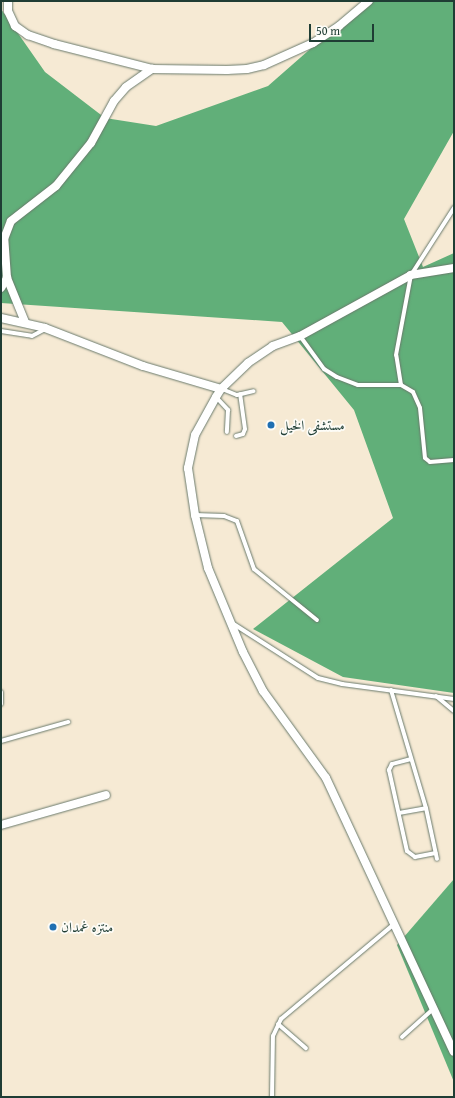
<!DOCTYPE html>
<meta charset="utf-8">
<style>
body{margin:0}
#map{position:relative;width:455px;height:1098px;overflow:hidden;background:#f6ead4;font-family:"Gentium Book Plus",Amiri,serif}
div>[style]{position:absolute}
.forest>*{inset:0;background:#61af79}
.roads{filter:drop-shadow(0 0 1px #6a7a6c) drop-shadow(0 0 1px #6a7a6c)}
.lane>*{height:4px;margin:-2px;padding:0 2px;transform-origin:2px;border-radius:2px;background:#fff}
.street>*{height:8px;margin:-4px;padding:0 4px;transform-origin:4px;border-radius:4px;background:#fff}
.dots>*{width:11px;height:11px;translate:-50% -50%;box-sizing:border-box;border:2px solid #fdfcf7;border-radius:50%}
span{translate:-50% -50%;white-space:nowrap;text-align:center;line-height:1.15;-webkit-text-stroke:3.5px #fdfcf7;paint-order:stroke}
.poi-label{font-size:14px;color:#1f3d34}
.left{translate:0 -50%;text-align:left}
.frame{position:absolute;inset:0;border:2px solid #1f3d34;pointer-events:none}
.scale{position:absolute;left:309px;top:24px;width:65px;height:18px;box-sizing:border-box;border:2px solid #1f3d34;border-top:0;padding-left:5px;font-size:12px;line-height:14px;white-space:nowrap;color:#1f3d34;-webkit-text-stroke:3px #fdfcf7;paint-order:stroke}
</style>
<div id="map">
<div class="forest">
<i style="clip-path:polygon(365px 1px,454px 1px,454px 131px,404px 219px,423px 267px,454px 253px,454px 693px,343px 677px,253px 629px,393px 518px,354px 410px,282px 322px,1px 303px,1px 9px,45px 72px,105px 118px,156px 126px,268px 86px)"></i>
<i style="clip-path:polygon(454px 879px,454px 1082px,397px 945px)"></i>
</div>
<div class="roads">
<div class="lane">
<i style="left:1px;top:331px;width:31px;rotate:9deg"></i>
<i style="left:32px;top:336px;width:15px;rotate:-28deg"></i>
<i style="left:300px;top:336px;width:41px;rotate:54deg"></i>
<i style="left:324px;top:369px;width:15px;rotate:32deg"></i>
<i style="left:337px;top:377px;width:22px;rotate:21deg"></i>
<i style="left:358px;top:385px;width:43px"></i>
<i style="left:401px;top:385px;width:14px;rotate:30deg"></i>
<i style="left:413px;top:392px;width:17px;rotate:66deg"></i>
<i style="left:420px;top:408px;width:50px;rotate:84.3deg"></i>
<i style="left:425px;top:458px;width:6px;rotate:39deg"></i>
<i style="left:430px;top:462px;width:24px;rotate:-5deg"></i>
<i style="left:401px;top:385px;width:30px;rotate:-99deg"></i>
<i style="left:396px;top:355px;width:81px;rotate:-79.4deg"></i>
<i style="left:411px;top:275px;width:80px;rotate:-57.3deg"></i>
<i style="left:222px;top:389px;width:16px;rotate:22deg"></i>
<i style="left:237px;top:395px;width:17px;rotate:-13deg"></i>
<i style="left:216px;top:397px;width:18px;rotate:47deg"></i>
<i style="left:228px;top:410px;width:22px;rotate:93deg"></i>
<i style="left:236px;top:436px;width:7px;rotate:-16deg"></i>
<i style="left:243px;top:434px;width:5px;rotate:-68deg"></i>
<i style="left:245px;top:429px;width:35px;rotate:-98deg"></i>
<i style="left:195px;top:515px;width:29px;rotate:2deg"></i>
<i style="left:224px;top:516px;width:14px;rotate:21deg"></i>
<i style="left:237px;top:521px;width:51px;rotate:70.5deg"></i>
<i style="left:254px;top:569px;width:81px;rotate:39deg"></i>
<i style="left:232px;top:623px;width:102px;rotate:32.6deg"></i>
<i style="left:318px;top:678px;width:25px;rotate:14deg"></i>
<i style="left:342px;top:684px;width:113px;rotate:7.6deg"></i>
<i style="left:391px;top:690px;width:123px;rotate:73.5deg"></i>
<i style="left:426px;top:808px;width:52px;rotate:77.8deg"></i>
<i style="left:1px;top:692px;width:12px;rotate:90deg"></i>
<i style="left:436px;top:696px;width:23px;rotate:40deg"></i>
<i style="left:1px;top:741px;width:70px;rotate:-15.8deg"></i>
<i style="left:411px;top:759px;width:20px;rotate:165deg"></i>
<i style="left:392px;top:764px;width:7px;rotate:117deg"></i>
<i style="left:389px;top:770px;width:83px;rotate:77.5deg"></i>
<i style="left:407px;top:851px;width:10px;rotate:37deg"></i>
<i style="left:415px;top:857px;width:21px;rotate:-11deg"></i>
<i style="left:399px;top:813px;width:27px;rotate:-10deg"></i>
<i style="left:278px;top:1024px;width:37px;rotate:41deg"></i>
<i style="left:402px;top:1037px;width:40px;rotate:-42deg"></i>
<i style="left:272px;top:1097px;width:61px;rotate:-89.1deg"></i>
<i style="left:273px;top:1036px;width:19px;rotate:-65deg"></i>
<i style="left:281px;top:1019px;width:146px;rotate:-40deg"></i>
</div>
<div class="street">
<i style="left:8px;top:1px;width:10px;rotate:90deg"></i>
<i style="left:8px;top:11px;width:17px;rotate:65deg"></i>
<i style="left:15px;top:26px;width:16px;rotate:35deg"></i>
<i style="left:28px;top:35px;width:28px;rotate:19deg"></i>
<i style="left:54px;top:44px;width:101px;rotate:14.3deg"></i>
<i style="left:152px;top:69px;width:75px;rotate:0.8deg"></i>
<i style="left:227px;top:70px;width:20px;rotate:-3deg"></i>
<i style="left:247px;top:69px;width:17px;rotate:-13deg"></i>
<i style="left:264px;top:65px;width:54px;rotate:-24.2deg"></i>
<i style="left:313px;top:43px;width:31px;rotate:-33deg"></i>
<i style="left:339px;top:26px;width:39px;rotate:-40deg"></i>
<i style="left:454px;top:268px;width:44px;rotate:170.8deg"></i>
<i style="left:411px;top:275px;width:127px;rotate:151.2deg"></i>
<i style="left:300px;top:336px;width:29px;rotate:160deg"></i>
<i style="left:273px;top:346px;width:30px;rotate:146deg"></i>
<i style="left:248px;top:363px;width:37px;rotate:136deg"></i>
<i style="left:221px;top:389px;width:9px;rotate:122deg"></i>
<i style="left:216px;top:397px;width:43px;rotate:118.9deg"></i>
<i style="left:195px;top:435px;width:34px;rotate:102deg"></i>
<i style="left:188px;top:468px;width:48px;rotate:81.5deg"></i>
<i style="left:195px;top:515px;width:55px;rotate:76.2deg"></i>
<i style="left:208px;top:568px;width:91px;rotate:67.4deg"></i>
<i style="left:243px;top:652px;width:44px;rotate:62.9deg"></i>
<i style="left:263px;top:691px;width:107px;rotate:54.1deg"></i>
<i style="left:326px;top:778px;width:302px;rotate:65deg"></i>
<i style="left:1px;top:288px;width:12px;rotate:-59deg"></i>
<i style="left:1px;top:318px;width:45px;rotate:12.8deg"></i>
<i style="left:45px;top:328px;width:105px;rotate:21.2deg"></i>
<i style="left:143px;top:366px;width:81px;rotate:16.4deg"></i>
<i style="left:25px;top:322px;width:48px;rotate:-112.2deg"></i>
<i style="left:7px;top:278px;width:39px;rotate:-94deg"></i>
<i style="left:4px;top:239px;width:19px;rotate:-69deg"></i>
<i style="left:11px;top:221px;width:57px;rotate:-37.9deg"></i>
<i style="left:56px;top:186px;width:55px;rotate:-50.9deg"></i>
<i style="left:91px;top:143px;width:48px;rotate:-61.3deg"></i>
<i style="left:114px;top:101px;width:18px;rotate:-49deg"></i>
<i style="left:126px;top:87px;width:32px;rotate:-35deg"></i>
<i style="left:1px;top:825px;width:109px;rotate:-15.9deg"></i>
</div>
</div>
<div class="dots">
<i style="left:271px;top:425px;background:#1f6fb2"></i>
<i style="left:53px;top:927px;background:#1f6fb2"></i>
</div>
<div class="poi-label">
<span class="left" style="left:280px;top:425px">مستشفى الخيل</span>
<span class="left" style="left:61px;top:927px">منتزه غمدان</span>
</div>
<div class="frame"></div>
<div class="scale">50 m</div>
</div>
